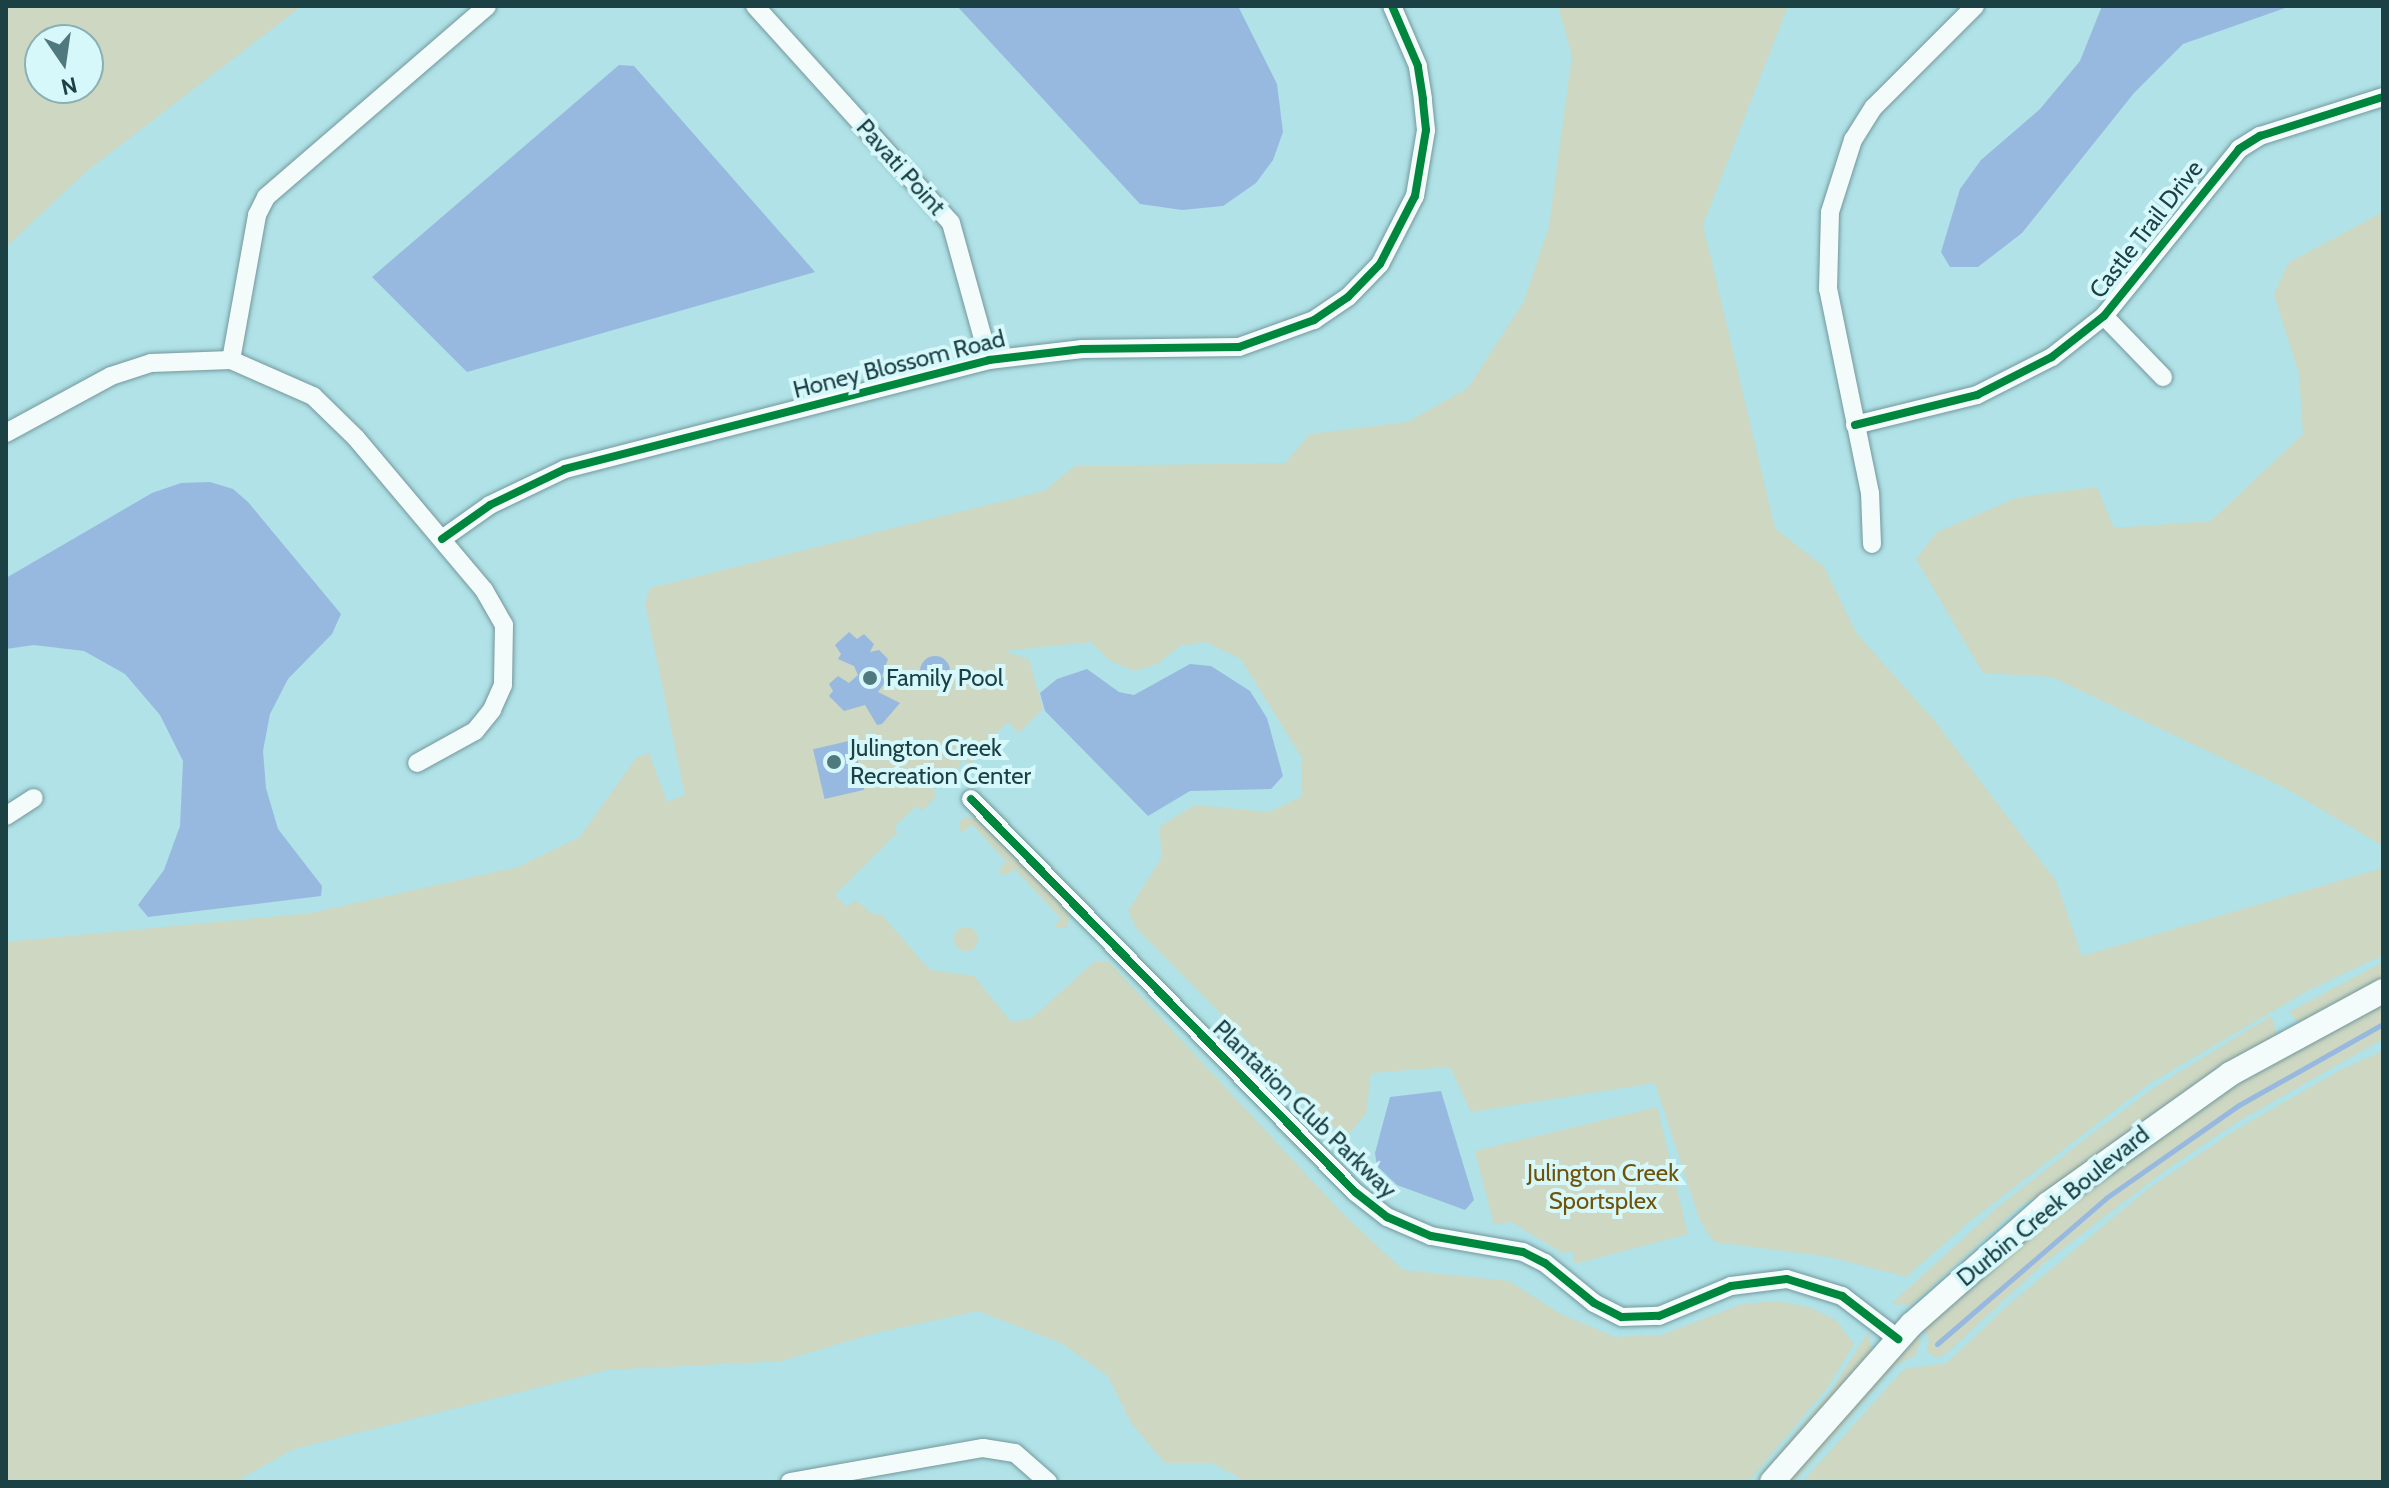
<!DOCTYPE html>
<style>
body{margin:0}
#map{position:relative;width:2389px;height:1488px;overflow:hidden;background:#b0e2e7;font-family:Cabin,sans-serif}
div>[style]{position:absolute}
.green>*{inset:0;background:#cdd7c1}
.round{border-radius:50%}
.water>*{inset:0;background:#97b9e0;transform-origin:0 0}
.stream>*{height:5px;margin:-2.5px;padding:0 2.5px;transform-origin:2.5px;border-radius:2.5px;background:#97b9e0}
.roads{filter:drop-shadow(0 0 2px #74989c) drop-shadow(0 0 2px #74989c)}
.street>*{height:18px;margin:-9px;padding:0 9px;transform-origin:9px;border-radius:9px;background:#f3fbfb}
.secondary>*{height:24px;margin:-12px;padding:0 12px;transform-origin:12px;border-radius:12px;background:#f3fbfb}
.cycleway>*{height:8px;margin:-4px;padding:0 4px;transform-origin:4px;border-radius:4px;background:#00873e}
.dots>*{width:22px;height:22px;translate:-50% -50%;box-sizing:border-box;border:4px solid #d6f8fb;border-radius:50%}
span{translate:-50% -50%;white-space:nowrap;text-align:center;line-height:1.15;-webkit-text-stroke:8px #d6f8fb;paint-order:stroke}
.street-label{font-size:24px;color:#1b4145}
.poi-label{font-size:24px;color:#1b4145}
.left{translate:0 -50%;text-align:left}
.park-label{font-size:24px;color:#705308}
.frame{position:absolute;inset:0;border:8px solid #1b4145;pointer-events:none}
.north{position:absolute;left:24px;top:24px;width:80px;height:80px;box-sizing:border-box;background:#d6f8fb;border:2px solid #8bafb2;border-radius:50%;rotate:167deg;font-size:22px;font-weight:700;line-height:32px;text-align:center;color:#1b4145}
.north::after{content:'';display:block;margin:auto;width:28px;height:36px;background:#4f797e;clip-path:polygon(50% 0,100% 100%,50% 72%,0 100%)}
</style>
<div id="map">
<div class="green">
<i style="clip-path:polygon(evenodd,6px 6px,302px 6px,88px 170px,6px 247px,6px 6px,40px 40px,88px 40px,88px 88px,40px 88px,40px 40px)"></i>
<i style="clip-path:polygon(1558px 6px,1788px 6px,1703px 225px,1775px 528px,1824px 567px,1857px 634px,1934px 720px,2056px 881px,2082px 956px,2383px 868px,2383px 955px,2309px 990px,2150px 1083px,1969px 1222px,1906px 1277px,1830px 1257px,1714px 1242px,1700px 1221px,1655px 1083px,1471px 1112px,1450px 1067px,1371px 1073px,1366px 1114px,1345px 1138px,1136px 928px,1128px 911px,1162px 857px,1159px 827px,1195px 805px,1269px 812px,1301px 797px,1302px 758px,1241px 659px,1205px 642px,1180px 646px,1157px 664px,1135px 671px,1110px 661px,1091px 642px,1003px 651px,1029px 659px,1043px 709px,1019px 733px,1008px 722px,1002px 727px,970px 765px,963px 759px,951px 780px,932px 791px,937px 796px,922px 811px,916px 806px,894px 827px,898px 832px,835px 895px,847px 907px,855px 900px,874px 915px,880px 913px,930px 970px,974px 976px,1011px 1022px,1032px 1018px,1095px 961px,1108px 961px,1343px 1214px,1403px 1270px,1509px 1281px,1561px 1314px,1615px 1337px,1661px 1335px,1742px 1304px,1776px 1301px,1809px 1307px,1836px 1320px,1854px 1344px,1828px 1387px,1748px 1482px,1247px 1482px,1212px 1463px,1165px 1463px,1131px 1423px,1108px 1376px,1061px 1343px,978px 1311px,876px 1333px,781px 1361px,607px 1370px,294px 1449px,235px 1482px,6px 1482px,6px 942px,311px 913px,518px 867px,580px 837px,636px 758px,649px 753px,667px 802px,685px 795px,645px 603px,650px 588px,1044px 491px,1075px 466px,1285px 463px,1310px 434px,1408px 422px,1468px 388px,1524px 301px,1549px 226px,1572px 55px)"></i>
<i style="clip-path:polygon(2383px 212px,2383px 846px,2285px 788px,2052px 677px,1983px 673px,1916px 559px,1937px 532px,2016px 498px,2097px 487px,2114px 528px,2211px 521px,2303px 434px,2299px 374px,2274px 295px,2288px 263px)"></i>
<i style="clip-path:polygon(965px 817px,979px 819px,1064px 905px,1070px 914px,1067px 928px,1054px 927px,1061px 918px,1014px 869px,1006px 876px,998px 871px,1006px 861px,972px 825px,961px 833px,959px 823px)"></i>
<i class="round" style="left:954px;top:927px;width:24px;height:24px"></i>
<i style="clip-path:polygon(2383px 962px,2383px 983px,2311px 1019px,2298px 1022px,2289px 1012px)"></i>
<i style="clip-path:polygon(2383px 1004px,2383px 1039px,2234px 1124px,2163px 1172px,2043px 1264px,1946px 1354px,1937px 1358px,1927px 1352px,1929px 1338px,1921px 1328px,2112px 1165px,2272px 1060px)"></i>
<i style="clip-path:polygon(2271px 1016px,2277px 1034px,2267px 1044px,2054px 1188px,2022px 1204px,1911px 1305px,1891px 1304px,1999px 1206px,2089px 1136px,2155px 1087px)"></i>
<i style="clip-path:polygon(2383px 1051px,2383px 1482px,1802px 1482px,1904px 1369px,1947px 1363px,2008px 1305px,2148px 1189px,2232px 1132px,2344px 1068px)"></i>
<i style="clip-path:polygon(1657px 1107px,1688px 1234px,1575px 1264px,1572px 1251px,1563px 1253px,1511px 1222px,1494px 1225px,1475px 1151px)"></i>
<i style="clip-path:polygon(1868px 1332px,1872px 1352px,1763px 1482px,1754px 1482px,1833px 1388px)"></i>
<i style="clip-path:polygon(1917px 1333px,1921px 1338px,1916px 1355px,1895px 1366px,1794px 1482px,1784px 1482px)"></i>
</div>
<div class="water">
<i style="clip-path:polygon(957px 6px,1238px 6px,1277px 84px,1283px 132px,1273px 160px,1256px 183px,1223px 206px,1182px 210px,1140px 204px)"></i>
<i style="clip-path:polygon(2102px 6px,2291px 6px,2183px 44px,2134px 93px,2022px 233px,1978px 267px,1950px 267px,1941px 252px,1960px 189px,1981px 160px,2040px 109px,2080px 61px)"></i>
<i style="clip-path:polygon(619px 65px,634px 66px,815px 272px,467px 372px,372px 277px)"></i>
<i style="clip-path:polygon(210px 482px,233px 489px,248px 502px,341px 614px,332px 634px,288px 679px,270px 714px,263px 751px,266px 788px,278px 829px,322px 886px,321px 896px,148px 917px,138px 905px,164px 870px,180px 826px,183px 761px,160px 715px,125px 674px,84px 651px,34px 645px,6px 649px,6px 578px,152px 493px,181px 483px)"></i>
<i style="clip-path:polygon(849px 632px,857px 639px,864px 634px,874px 644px,870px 652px,879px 650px,888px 659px,882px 676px,886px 681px,878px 692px,900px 703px,882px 724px,877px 725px,865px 705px,844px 711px,829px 696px,833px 691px,829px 684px,838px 676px,849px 683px,858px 675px,854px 666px,838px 659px,841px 654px,835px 645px)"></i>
<i class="round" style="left:920px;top:656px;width:30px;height:30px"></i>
<i style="clip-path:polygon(1190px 664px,1211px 666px,1250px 691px,1267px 718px,1283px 776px,1271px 789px,1190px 791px,1148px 816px,1045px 711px,1040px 693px,1057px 679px,1087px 669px,1119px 692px,1134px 695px)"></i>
<i style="left:853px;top:740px;width:51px;height:41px;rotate:77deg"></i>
<i style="clip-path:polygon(1441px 1091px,1474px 1200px,1465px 1210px,1397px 1185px,1377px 1166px,1375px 1153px,1390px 1097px)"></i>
</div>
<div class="stream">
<i style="left:1937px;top:1344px;width:223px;rotate:-40.8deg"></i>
<i style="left:2106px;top:1198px;width:162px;rotate:-35deg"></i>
<i style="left:2239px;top:1105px;width:165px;rotate:-29.4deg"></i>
</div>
<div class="roads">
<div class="street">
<i style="left:755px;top:6px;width:292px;rotate:47.9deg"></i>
<i style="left:951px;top:223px;width:142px;rotate:74.5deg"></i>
<i style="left:2104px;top:316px;width:85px;rotate:46deg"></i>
<i style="left:231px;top:360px;width:147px;rotate:-79.8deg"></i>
<i style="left:257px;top:215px;width:20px;rotate:-63deg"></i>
<i style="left:266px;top:197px;width:292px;rotate:-40.8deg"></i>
<i style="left:1855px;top:425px;width:126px;rotate:-13.8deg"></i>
<i style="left:1977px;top:395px;width:84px;rotate:-26.9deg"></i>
<i style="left:2052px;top:357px;width:66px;rotate:-38.3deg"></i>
<i style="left:2104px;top:316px;width:215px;rotate:-51deg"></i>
<i style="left:2239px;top:149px;width:25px;rotate:-32deg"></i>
<i style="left:2260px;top:136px;width:129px;rotate:-17.6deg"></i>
<i style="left:6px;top:433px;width:119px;rotate:-28.5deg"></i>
<i style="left:111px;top:376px;width:42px;rotate:-18deg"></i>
<i style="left:151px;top:363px;width:80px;rotate:-2.1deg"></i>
<i style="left:231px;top:360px;width:90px;rotate:23.7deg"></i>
<i style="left:313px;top:396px;width:60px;rotate:44.3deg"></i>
<i style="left:356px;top:438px;width:199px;rotate:49.9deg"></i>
<i style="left:484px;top:590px;width:40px;rotate:60.3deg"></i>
<i style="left:504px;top:625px;width:60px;rotate:91deg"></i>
<i style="left:503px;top:685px;width:27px;rotate:114deg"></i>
<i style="left:492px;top:710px;width:27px;rotate:129deg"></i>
<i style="left:475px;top:731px;width:66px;rotate:151.1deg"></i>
<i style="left:442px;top:539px;width:59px;rotate:-35.3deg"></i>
<i style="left:490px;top:505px;width:83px;rotate:-25.6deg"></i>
<i style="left:565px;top:469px;width:438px;rotate:-14.4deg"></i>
<i style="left:989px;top:360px;width:94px;rotate:-6.7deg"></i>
<i style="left:1082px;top:349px;width:157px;rotate:-0.7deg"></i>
<i style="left:1239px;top:347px;width:80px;rotate:-19.8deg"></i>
<i style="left:1314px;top:320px;width:41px;rotate:-34.1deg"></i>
<i style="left:1348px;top:297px;width:46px;rotate:-45.9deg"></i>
<i style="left:1380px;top:264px;width:76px;rotate:-62.8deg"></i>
<i style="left:1415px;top:196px;width:67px;rotate:-80.5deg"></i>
<i style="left:1426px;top:130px;width:31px;rotate:-96deg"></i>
<i style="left:1423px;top:99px;width:33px;rotate:-99deg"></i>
<i style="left:1418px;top:66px;width:65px;rotate:-113.4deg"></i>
<i style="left:1872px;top:544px;width:51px;rotate:-92.2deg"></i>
<i style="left:1870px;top:493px;width:208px;rotate:-101.6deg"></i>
<i style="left:1828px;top:289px;width:77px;rotate:-88.5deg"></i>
<i style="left:1830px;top:212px;width:76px;rotate:-72.3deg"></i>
<i style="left:1853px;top:140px;width:39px;rotate:-58deg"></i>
<i style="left:1874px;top:107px;width:143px;rotate:-45deg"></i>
<i style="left:971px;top:799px;width:549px;rotate:45.66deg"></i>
<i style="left:1355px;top:1192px;width:41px;rotate:38deg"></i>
<i style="left:1387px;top:1217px;width:48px;rotate:23.4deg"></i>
<i style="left:1431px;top:1236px;width:93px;rotate:9.9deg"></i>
<i style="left:1523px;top:1252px;width:25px;rotate:27deg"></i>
<i style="left:1545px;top:1263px;width:63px;rotate:39.2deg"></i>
<i style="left:1594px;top:1303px;width:31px;rotate:27deg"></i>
<i style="left:1622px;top:1317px;width:37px;rotate:-2deg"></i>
<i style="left:1659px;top:1316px;width:78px;rotate:-22.6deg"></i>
<i style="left:1731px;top:1286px;width:56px;rotate:-7.1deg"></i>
<i style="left:1787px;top:1279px;width:58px;rotate:17.2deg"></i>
<i style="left:1842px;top:1296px;width:71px;rotate:37.5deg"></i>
<i style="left:6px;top:816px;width:33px;rotate:-33deg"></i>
<i style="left:790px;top:1482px;width:196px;rotate:-10deg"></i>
<i style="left:983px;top:1448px;width:32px;rotate:9deg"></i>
<i style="left:1015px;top:1453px;width:44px;rotate:41.3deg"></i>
</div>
<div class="secondary">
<i style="left:1772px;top:1482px;width:211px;rotate:-48.5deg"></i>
<i style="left:1912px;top:1324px;width:181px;rotate:-41.4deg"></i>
<i style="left:2048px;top:1204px;width:224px;rotate:-35.5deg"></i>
<i style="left:2230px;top:1074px;width:174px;rotate:-28.5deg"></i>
</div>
</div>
<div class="cycleway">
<i style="left:1855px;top:425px;width:126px;rotate:-13.8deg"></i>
<i style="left:1977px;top:395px;width:84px;rotate:-26.9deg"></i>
<i style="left:2052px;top:357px;width:66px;rotate:-38.3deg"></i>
<i style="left:2104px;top:316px;width:215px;rotate:-51deg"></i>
<i style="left:2239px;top:149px;width:25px;rotate:-32deg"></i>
<i style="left:2260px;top:136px;width:129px;rotate:-17.6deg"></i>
<i style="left:442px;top:539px;width:59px;rotate:-35.3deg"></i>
<i style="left:490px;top:505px;width:83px;rotate:-25.6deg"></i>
<i style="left:565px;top:469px;width:438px;rotate:-14.4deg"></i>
<i style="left:989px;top:360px;width:94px;rotate:-6.7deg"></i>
<i style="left:1082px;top:349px;width:157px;rotate:-0.7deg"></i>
<i style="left:1239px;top:347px;width:80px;rotate:-19.8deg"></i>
<i style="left:1314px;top:320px;width:41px;rotate:-34.1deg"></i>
<i style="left:1348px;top:297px;width:46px;rotate:-45.9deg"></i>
<i style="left:1380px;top:264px;width:76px;rotate:-62.8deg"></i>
<i style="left:1415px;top:196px;width:67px;rotate:-80.5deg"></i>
<i style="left:1426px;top:130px;width:31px;rotate:-96deg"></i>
<i style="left:1423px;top:99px;width:33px;rotate:-99deg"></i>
<i style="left:1418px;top:66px;width:65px;rotate:-113.4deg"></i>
<i style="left:971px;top:799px;width:549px;rotate:45.66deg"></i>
<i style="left:1355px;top:1192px;width:41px;rotate:38deg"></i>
<i style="left:1387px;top:1217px;width:48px;rotate:23.4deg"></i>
<i style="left:1431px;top:1236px;width:93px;rotate:9.9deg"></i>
<i style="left:1523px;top:1252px;width:25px;rotate:27deg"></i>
<i style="left:1545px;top:1263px;width:63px;rotate:39.2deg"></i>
<i style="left:1594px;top:1303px;width:31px;rotate:27deg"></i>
<i style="left:1622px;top:1317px;width:37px;rotate:-2deg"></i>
<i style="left:1659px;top:1316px;width:78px;rotate:-22.6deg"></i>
<i style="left:1731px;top:1286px;width:56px;rotate:-7.1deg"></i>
<i style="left:1787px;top:1279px;width:58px;rotate:17.2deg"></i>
<i style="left:1842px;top:1296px;width:71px;rotate:37.5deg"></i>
</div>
<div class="dots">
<i style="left:870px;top:678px;background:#4f797e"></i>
<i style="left:834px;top:762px;background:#4f797e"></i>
</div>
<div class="street-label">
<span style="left:901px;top:167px;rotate:48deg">Pavati Point</span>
<span style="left:2146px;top:229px;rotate:-52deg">Castle Trail Drive</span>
<span style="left:899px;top:364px;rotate:-14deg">Honey Blossom Road</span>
<span style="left:1305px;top:1109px;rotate:44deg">Plantation Club Parkway</span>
<span style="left:2053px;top:1206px;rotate:-39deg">Durbin Creek Boulevard</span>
</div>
<div class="poi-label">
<span class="left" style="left:886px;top:678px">Family Pool</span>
<span class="left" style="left:850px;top:762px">Julington Creek<br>Recreation Center</span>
</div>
<div class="park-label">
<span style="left:1603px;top:1187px">Julington Creek<br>Sportsplex</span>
</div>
<div class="frame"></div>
<div class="north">N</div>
</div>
